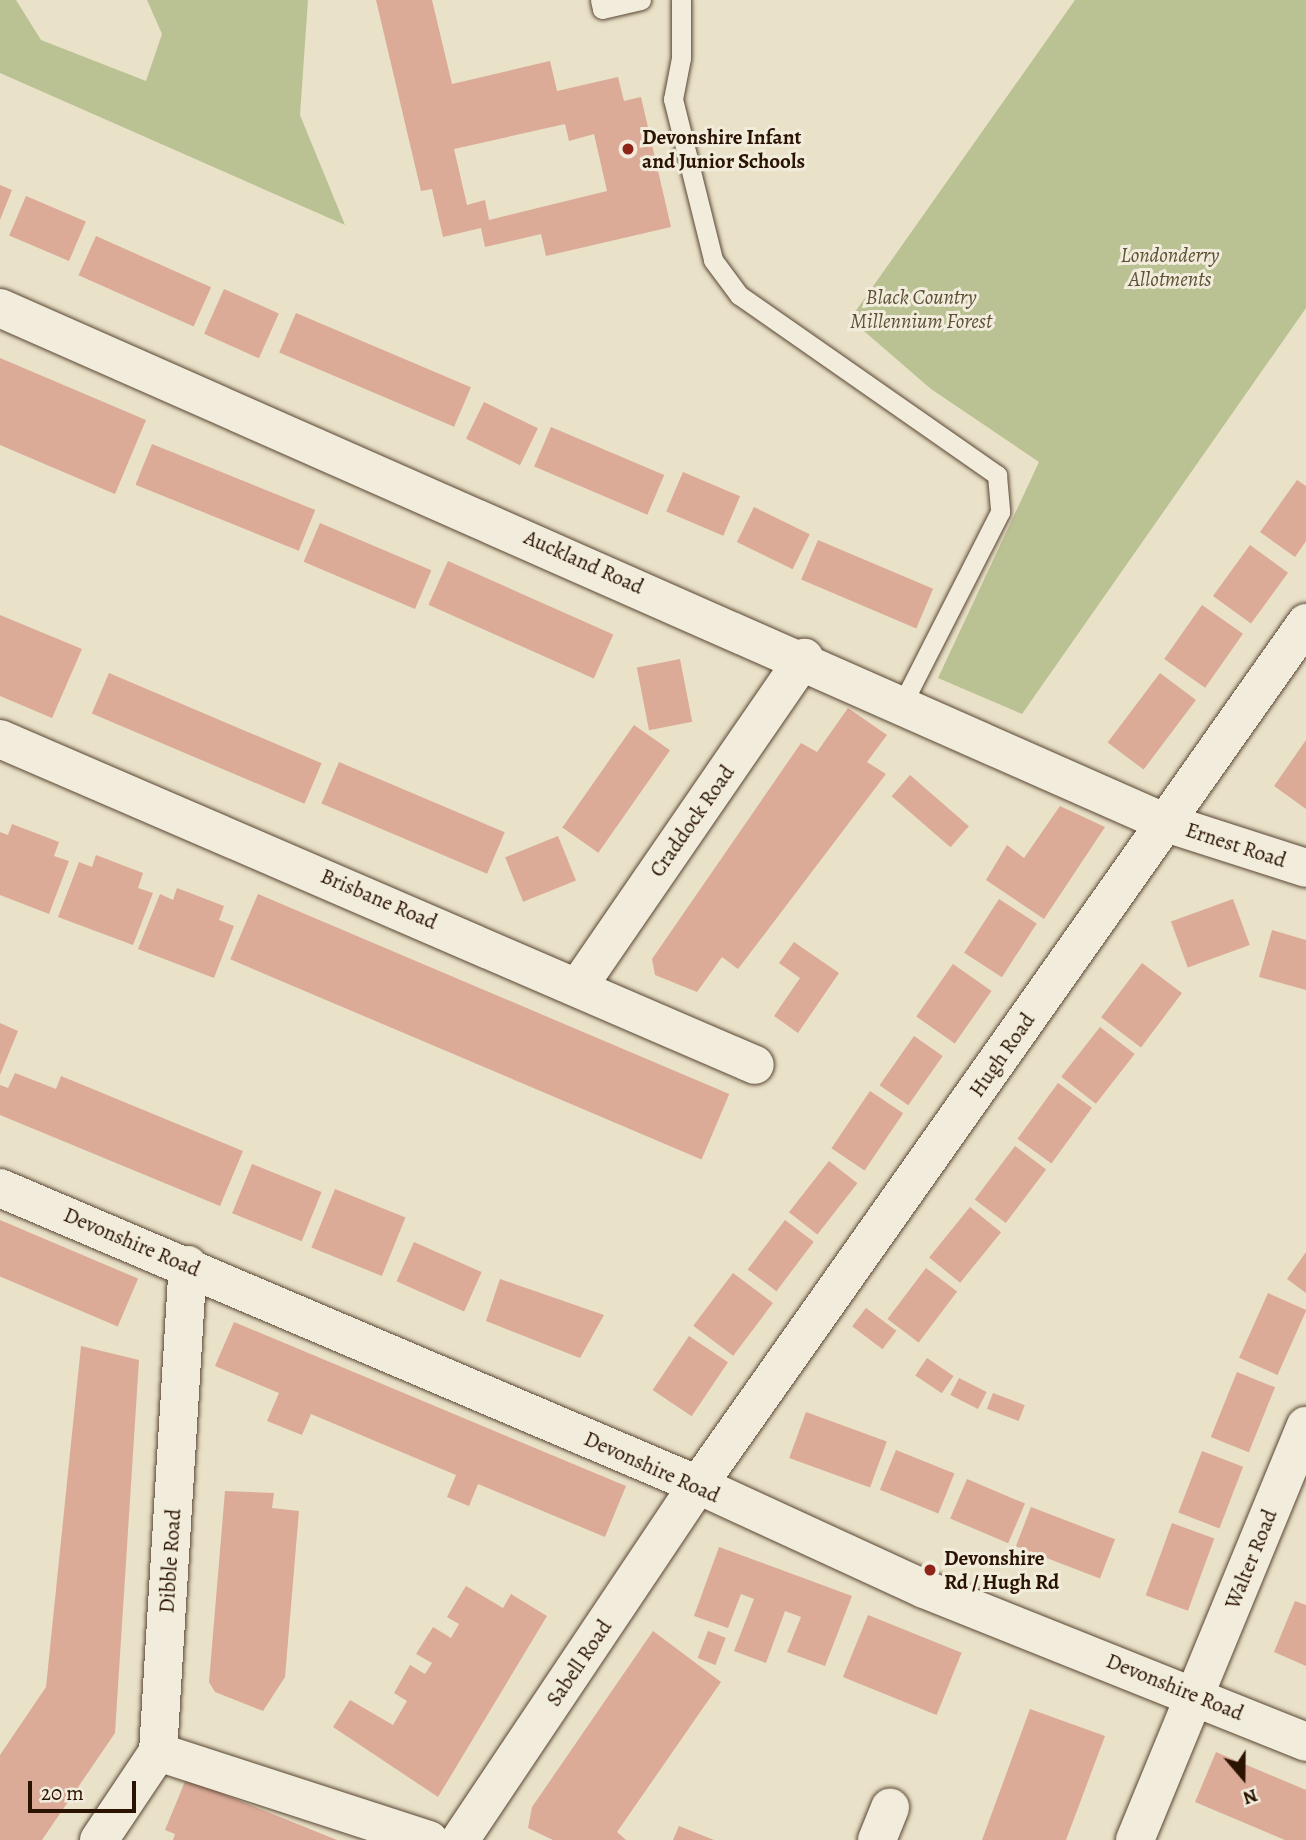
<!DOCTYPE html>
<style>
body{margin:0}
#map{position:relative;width:1306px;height:1840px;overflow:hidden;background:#e9e1c8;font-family:Alegreya,serif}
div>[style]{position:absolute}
.green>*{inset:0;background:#bac293}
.building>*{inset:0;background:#dbab98;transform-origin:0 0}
.roads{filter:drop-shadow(0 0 2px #5a4633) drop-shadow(0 0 2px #5a4633)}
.service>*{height:19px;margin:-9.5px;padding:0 9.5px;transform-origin:9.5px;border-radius:9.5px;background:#f1ecdb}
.minor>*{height:38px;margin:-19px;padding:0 19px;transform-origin:19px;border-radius:19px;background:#f1ecdb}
.dots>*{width:19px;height:19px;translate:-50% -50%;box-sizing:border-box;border:4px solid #f1ecdb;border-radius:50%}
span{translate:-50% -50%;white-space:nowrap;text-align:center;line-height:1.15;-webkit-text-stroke:6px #f1ecdb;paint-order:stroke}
.poi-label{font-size:21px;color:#2b1301;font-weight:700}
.left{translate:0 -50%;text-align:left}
.park-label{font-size:21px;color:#5d5034;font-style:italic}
.street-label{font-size:21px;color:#2b1301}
.north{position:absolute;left:1208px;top:1742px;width:70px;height:70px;-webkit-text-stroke:5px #f1ecdb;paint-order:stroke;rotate:160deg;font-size:19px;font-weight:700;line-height:28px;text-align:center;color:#2b1301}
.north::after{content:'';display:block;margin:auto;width:24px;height:32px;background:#2b1301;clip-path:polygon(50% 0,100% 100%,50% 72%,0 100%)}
.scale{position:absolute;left:28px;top:1781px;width:108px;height:32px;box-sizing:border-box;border:4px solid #2b1301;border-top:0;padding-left:9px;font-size:21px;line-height:24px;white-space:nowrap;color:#2b1301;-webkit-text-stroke:5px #f1ecdb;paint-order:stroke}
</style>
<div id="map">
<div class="green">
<i style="clip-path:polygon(0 0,16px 0,41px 40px,146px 81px,162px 34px,147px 0,308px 0,300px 115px,345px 225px,0 73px)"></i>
<i style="clip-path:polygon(1075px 0,1306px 0,1306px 308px,1022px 714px,938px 678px,1039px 462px,931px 389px,850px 319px)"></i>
</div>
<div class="building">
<i style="clip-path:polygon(evenodd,376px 0,432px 0,452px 84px,550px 61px,557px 91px,618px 77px,624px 101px,641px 97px,671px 227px,546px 256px,541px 234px,485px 247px,481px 228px,443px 237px,432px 189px,421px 191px,376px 0,565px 124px,569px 141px,594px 134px,607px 191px,489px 220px,485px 200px,467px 205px,454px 149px,565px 124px)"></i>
<i style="clip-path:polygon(0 185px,12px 190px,0 220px)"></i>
<i style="left:26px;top:196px;width:65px;height:43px;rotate:23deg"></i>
<i style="left:96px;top:236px;width:126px;height:43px;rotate:24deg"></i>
<i style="left:224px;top:289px;width:60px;height:49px;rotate:24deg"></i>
<i style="left:296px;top:313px;width:190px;height:43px;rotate:23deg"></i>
<i style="clip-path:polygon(0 358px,146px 420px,115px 494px,0 445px)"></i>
<i style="left:484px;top:402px;width:60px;height:41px;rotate:26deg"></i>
<i style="left:551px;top:427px;width:123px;height:43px;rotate:23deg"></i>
<i style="left:152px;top:444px;width:176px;height:44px;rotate:22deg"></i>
<i style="left:683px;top:472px;width:62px;height:43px;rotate:23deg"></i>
<i style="clip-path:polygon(1297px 480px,1306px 486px,1306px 541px,1295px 557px,1260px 532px)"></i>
<i style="left:754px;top:507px;width:62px;height:39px;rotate:26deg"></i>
<i style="left:320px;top:523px;width:121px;height:42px;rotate:23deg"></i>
<i style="left:818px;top:540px;width:125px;height:43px;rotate:23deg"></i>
<i style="left:1250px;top:545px;width:47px;height:63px;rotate:36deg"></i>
<i style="left:448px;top:561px;width:181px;height:48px;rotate:24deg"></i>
<i style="left:1202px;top:605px;width:50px;height:66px;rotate:35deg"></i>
<i style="clip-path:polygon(0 615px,82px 649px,52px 718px,0 696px)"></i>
<i style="left:680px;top:659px;width:64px;height:44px;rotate:79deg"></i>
<i style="left:109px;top:673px;width:231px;height:44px;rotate:23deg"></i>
<i style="left:1160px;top:673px;width:45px;height:87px;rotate:37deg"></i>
<i style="clip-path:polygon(848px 708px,887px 735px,867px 762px,886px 774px,738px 969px,722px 957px,697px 992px,655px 975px,652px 959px,801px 743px,817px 752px)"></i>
<i style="left:634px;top:725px;width:44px;height:125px;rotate:35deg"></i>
<i style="clip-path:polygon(1306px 740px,1306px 809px,1274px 786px)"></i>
<i style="left:339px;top:762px;width:180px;height:45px;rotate:23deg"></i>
<i style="left:910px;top:775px;width:78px;height:28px;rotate:41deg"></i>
<i style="clip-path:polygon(1060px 806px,1105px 827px,1044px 919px,986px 880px,1007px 845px,1024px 858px)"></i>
<i style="clip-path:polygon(12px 824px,59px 842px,54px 856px,69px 861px,49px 914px,0 895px,0 832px,8px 835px)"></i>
<i style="left:558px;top:836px;width:48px;height:57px;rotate:68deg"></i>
<i style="clip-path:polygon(96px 855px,143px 873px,138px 888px,153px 893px,133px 945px,58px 917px,79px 862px,92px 867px)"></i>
<i style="clip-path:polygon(177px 888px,224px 906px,219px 920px,234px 926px,214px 978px,138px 949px,160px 894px,173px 900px)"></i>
<i style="left:258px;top:894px;width:512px;height:71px;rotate:23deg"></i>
<i style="left:999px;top:899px;width:45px;height:64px;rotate:33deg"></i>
<i style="left:1233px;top:899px;width:49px;height:66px;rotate:70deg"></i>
<i style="clip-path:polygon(1272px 930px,1306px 940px,1306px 990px,1259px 977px)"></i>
<i style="clip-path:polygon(794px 942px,839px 973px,798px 1033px,774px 1016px,800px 978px,779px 963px)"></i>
<i style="left:1142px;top:963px;width:50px;height:68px;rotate:37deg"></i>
<i style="left:953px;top:964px;width:47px;height:64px;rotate:35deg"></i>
<i style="clip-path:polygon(0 1023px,18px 1031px,0 1075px)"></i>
<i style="left:1100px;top:1027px;width:44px;height:63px;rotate:38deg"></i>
<i style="left:914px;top:1036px;width:35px;height:60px;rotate:35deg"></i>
<i style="clip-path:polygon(15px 1073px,56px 1089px,61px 1076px,243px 1151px,220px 1206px,0 1115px,0 1085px,8px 1088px)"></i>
<i style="left:1058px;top:1083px;width:42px;height:69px;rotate:36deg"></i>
<i style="left:870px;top:1091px;width:40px;height:69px;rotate:34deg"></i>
<i style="left:1015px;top:1146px;width:39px;height:67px;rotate:37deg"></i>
<i style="left:829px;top:1161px;width:36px;height:65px;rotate:38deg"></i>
<i style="left:252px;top:1164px;width:75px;height:53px;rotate:22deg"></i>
<i style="left:335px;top:1189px;width:76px;height:63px;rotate:22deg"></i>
<i style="left:970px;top:1207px;width:40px;height:65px;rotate:39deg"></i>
<i style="left:0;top:1220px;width:150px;height:52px;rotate:23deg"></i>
<i style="left:785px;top:1220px;width:36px;height:62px;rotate:37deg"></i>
<i style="left:414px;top:1242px;width:74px;height:43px;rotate:24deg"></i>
<i style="clip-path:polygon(1306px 1252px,1306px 1293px,1287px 1279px)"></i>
<i style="left:926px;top:1268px;width:39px;height:64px;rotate:37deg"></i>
<i style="left:733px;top:1273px;width:50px;height:66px;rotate:37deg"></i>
<i style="clip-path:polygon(500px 1279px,604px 1315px,580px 1358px,486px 1321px)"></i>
<i style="left:1268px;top:1293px;width:42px;height:71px;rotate:24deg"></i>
<i style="left:866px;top:1308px;width:38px;height:23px;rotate:37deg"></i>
<i style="clip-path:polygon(234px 1322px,626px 1486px,605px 1537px,478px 1484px,469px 1506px,447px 1497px,456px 1475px,311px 1414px,302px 1435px,267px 1421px,279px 1393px,215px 1366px)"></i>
<i style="left:689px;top:1336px;width:47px;height:65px;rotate:34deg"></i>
<i style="clip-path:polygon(81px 1346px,139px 1360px,115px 1733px,42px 1840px,0 1840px,0 1755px,46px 1687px)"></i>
<i style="left:927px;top:1358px;width:32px;height:21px;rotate:34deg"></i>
<i style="left:1237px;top:1372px;width:41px;height:70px;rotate:22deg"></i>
<i style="left:959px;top:1378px;width:31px;height:19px;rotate:27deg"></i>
<i style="left:993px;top:1393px;width:34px;height:17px;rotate:21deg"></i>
<i style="left:806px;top:1412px;width:86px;height:49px;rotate:20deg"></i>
<i style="left:896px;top:1450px;width:63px;height:43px;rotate:22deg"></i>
<i style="left:1202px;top:1451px;width:44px;height:66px;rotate:21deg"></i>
<i style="left:967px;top:1479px;width:63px;height:43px;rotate:23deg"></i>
<i style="clip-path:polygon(225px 1491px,274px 1493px,272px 1508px,299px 1511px,285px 1677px,263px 1711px,215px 1692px,209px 1682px)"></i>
<i style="left:1031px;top:1507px;width:90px;height:42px;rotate:21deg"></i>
<i style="left:1172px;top:1523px;width:45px;height:77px;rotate:20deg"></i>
<i style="clip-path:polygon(719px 1547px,852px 1596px,825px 1666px,787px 1652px,801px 1617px,785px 1611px,766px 1663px,734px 1651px,754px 1599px,741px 1594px,728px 1628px,694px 1616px)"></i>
<i style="clip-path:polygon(466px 1586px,503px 1608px,511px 1594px,547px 1616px,438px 1797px,333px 1727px,350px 1700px,393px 1725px,407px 1701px,394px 1693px,410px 1665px,425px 1674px,432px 1663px,416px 1654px,433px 1627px,451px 1638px,459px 1624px,447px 1617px)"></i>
<i style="clip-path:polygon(1295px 1601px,1306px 1605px,1306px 1666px,1274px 1652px)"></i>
<i style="left:868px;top:1615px;width:101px;height:67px;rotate:22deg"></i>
<i style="clip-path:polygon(653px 1631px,721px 1682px,617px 1832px,626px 1840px,553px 1840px,528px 1828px,532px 1807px)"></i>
<i style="left:708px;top:1631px;width:19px;height:29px;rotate:21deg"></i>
<i style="clip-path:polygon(1030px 1709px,1105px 1736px,1066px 1840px,982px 1840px)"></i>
<i style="clip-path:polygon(1216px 1752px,1306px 1790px,1306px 1840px,1285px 1840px,1195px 1802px)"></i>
<i style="clip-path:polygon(186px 1779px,337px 1840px,173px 1840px,175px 1834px,165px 1830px)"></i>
<i style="clip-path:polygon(679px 1826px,714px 1840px,673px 1840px)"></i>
</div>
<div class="roads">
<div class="service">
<i style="left:600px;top:0;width:9px;rotate:77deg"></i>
<i style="left:602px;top:9px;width:40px;rotate:-13deg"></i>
<i style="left:681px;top:0;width:58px;rotate:90deg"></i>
<i style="left:681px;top:58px;width:42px;rotate:101deg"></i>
<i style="left:673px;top:99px;width:166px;rotate:76deg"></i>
<i style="left:713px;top:260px;width:44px;rotate:53.4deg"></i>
<i style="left:739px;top:295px;width:315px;rotate:34.9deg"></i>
<i style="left:997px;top:475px;width:37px;rotate:85deg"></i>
<i style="left:1000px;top:512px;width:213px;rotate:117deg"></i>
</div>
<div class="minor">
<i style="left:0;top:308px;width:1275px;rotate:23.83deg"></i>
<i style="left:1166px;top:823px;width:147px;rotate:17.8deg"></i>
<i style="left:0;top:739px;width:822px;rotate:23.35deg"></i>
<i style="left:580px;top:984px;width:396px;rotate:-55.5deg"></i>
<i style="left:0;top:1188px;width:759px;rotate:23.05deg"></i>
<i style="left:698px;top:1485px;width:249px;rotate:24.7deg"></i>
<i style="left:924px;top:1589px;width:412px;rotate:21.8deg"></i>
<i style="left:158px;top:1752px;width:285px;rotate:18deg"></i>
<i style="left:99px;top:1840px;width:106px;rotate:-56.2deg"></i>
<i style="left:158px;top:1752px;width:488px;rotate:-86.5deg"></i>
<i style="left:460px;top:1840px;width:427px;rotate:-56.2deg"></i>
<i style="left:698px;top:1485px;width:1055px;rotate:-54.8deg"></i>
<i style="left:877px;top:1840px;width:35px;rotate:-68deg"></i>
<i style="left:1135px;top:1840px;width:448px;rotate:-67.6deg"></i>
</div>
</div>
<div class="dots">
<i style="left:628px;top:149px;background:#8f2418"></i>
<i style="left:930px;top:1570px;background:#8f2418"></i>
</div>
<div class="poi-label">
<span class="left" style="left:642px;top:149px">Devonshire Infant<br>and Junior Schools</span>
<span class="left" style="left:944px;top:1570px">Devonshire<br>Rd / Hugh Rd</span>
</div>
<div class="park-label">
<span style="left:1170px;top:267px">Londonderry<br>Allotments</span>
<span style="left:921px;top:309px">Black Country<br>Millennium Forest</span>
</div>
<div class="street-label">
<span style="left:584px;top:562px;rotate:24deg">Auckland Road</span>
<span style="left:692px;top:821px;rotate:-55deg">Craddock Road</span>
<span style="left:1236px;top:845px;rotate:18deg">Ernest Road</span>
<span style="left:379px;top:899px;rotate:23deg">Brisbane Road</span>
<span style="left:1002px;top:1055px;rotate:-55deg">Hugh Road</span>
<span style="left:132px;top:1242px;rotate:23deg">Devonshire Road</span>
<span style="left:652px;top:1467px;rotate:24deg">Devonshire Road</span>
<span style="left:1251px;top:1559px;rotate:-68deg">Walter Road</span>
<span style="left:170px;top:1561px;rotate:-86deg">Dibble Road</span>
<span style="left:579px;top:1663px;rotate:-56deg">Sabell Road</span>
<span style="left:1175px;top:1687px;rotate:22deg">Devonshire Road</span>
</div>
<div class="north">N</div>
<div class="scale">20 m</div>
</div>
